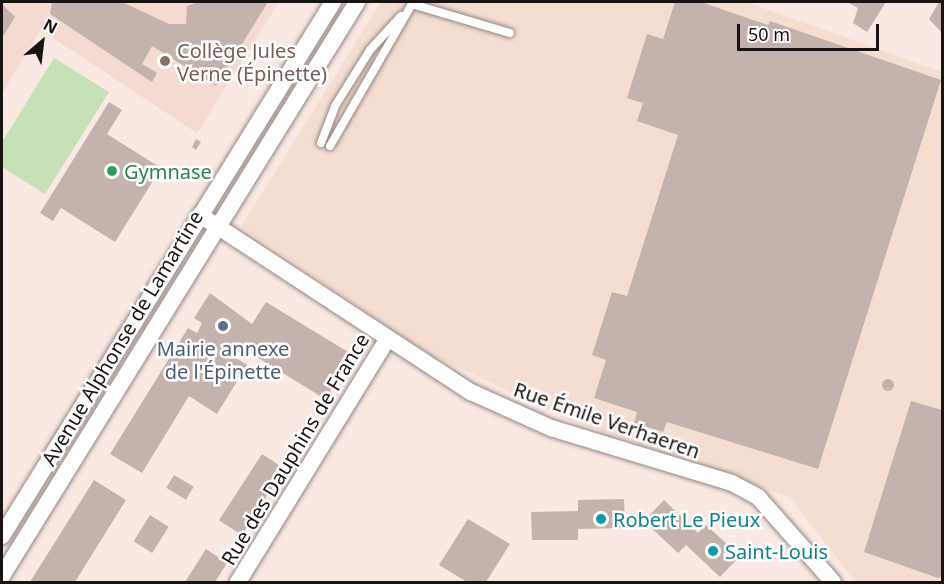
<!DOCTYPE html>
<meta charset="utf-8">
<style>
body{margin:0}
#map{position:relative;width:944px;height:584px;overflow:hidden;background:#fae8e2;font-family:"Noto Sans",sans-serif}
div>[style]{position:absolute}
.commercial>*{inset:0;background:#f4ded1}
.built>*{inset:0;background:#f4dad1}
.green>*{inset:0;background:#c6e0b8}
.building>*{inset:0;background:#c4b3ac;transform-origin:0 0}
.round{border-radius:50%}
.roads{filter:drop-shadow(0 0 2px #978781) drop-shadow(0 0 2px #978781)}
.service>*{height:8px;margin:-4px;padding:0 4px;transform-origin:4px;border-radius:4px;background:#fff}
.minor>*{height:16px;margin:-8px;padding:0 8px;transform-origin:8px;border-radius:8px;background:#fff}
.dots>*{width:16px;height:16px;translate:-50% -50%;box-sizing:border-box;border:3px solid #fff;border-radius:50%}
span{translate:-50% -50%;white-space:nowrap;text-align:center;line-height:1.15;-webkit-text-stroke:5px #fff;paint-order:stroke}
.education-label{font-size:20px;color:#785e54}
.left{translate:0 -50%;text-align:left}
.leisure-label{font-size:20px;color:#27864d}
.street-label{font-size:20px;color:#191311}
.service-label{font-size:20px;color:#4e5e75}
.culture-label{font-size:20px;color:#0d838f}
.frame{position:absolute;inset:0;border:3px solid #191311;pointer-events:none}
.north{position:absolute;left:12px;top:12px;width:60px;height:60px;-webkit-text-stroke:4px #fff;paint-order:stroke;rotate:28deg;font-size:16px;font-weight:700;line-height:24px;text-align:center;color:#191311}
.north::after{content:'';display:block;margin:auto;width:21px;height:27px;background:#191311;clip-path:polygon(50% 0,100% 100%,50% 72%,0 100%)}
.scale{position:absolute;left:737px;top:24px;width:142px;height:27px;box-sizing:border-box;border:3px solid #191311;border-top:0;padding-left:8px;font-size:18px;line-height:21px;white-space:nowrap;color:#191311;-webkit-text-stroke:4px #fff;paint-order:stroke}
</style>
<div id="map">
<div class="commercial">
<i style="clip-path:polygon(381px 2px,747px 2px,942px 72px,942px 582px,855px 582px,790px 497px,570px 420px,424px 351px,241px 227px)"></i>
</div>
<div class="built">
<i style="clip-path:polygon(2px 2px,279px 2px,197px 133px,41px 30px,2px 93px)"></i>
</div>
<div class="green">
<i style="clip-path:polygon(54px 58px,109px 92px,45px 194px,2px 167px,2px 142px)"></i>
</div>
<div class="building">
<i style="clip-path:polygon(52px 2px,122px 2px,169px 24px,186px 24px,187px 6px,199px 2px,268px 2px,216px 86px,152px 46px,142px 64px,157px 73px,152px 82px,50px 14px)"></i>
<i style="clip-path:polygon(675px 2px,701px 2px,768px 25px,770px 21px,941px 80px,818px 469px,667px 422px,663px 432px,634px 423px,637px 412px,594px 398px,606px 360px,592px 355px,612px 292px,627px 296px,678px 135px,637px 121px,643px 103px,627px 98px,647px 34px,663px 39px)"></i>
<i style="clip-path:polygon(847px 2px,886px 2px,867px 32px,853px 23px,858px 8px)"></i>
<i style="clip-path:polygon(939px 2px,942px 2px,942px 33px,929px 19px)"></i>
<i style="clip-path:polygon(2px 4px,15px 17px,2px 38px)"></i>
<i style="clip-path:polygon(109px 102px,122px 110px,107px 134px,161px 168px,115px 242px,61px 208px,53px 221px,40px 213px)"></i>
<i style="clip-path:polygon(196px 139px,201px 142px,196px 150px,192px 147px)"></i>
<i style="clip-path:polygon(210px 293px,252px 324px,266px 302px,353px 355px,325px 399px,239px 346px,233px 356px,247px 365px,217px 414px,189px 396px,142px 473px,110px 454px,188px 328px,197px 333px,202px 323px,194px 318px)"></i>
<i class="round" style="left:882px;top:379px;width:12px;height:12px"></i>
<i style="clip-path:polygon(911px 401px,942px 410px,942px 577px,938px 578px,864px 552px)"></i>
<i style="left:262px;top:454px;width:27px;height:79px;rotate:33deg"></i>
<i style="left:174px;top:475px;width:23px;height:15px;rotate:31deg"></i>
<i style="clip-path:polygon(94px 480px,126px 500px,75px 582px,30px 582px)"></i>
<i style="clip-path:polygon(624px 499px,625px 528px,578px 529px,578px 540px,532px 540px,531px 512px,578px 511px,578px 500px)"></i>
<i style="clip-path:polygon(664px 500px,698px 533px,706px 525px,740px 556px,720px 577px,686px 545px,678px 553px,644px 521px)"></i>
<i style="left:150px;top:515px;width:22px;height:31px;rotate:32deg"></i>
<i style="clip-path:polygon(468px 519px,510px 544px,486px 582px,467px 582px,439px 565px)"></i>
<i style="clip-path:polygon(206px 549px,227px 563px,215px 582px,185px 582px)"></i>
</div>
<div class="roads">
<div class="service">
<i style="left:321px;top:143px;width:40px;rotate:-69deg"></i>
<i style="left:335px;top:106px;width:66px;rotate:-58deg"></i>
<i style="left:370px;top:50px;width:46px;rotate:-47.6deg"></i>
<i style="left:330px;top:146px;width:164px;rotate:-60deg"></i>
<i style="left:412px;top:4px;width:102px;rotate:16.5deg"></i>
</div>
<div class="minor">
<i style="left:200px;top:215px;width:324px;rotate:33.2deg"></i>
<i style="left:471px;top:392px;width:88px;rotate:24.2deg"></i>
<i style="left:551px;top:428px;width:189px;rotate:16.9deg"></i>
<i style="left:732px;top:483px;width:30px;rotate:28deg"></i>
<i style="left:758px;top:497px;width:113px;rotate:48.6deg"></i>
<i style="left:2px;top:536px;width:628px;rotate:-58.21deg"></i>
<i style="left:2px;top:576px;width:675px;rotate:-58.26deg"></i>
<i style="left:238px;top:582px;width:286px;rotate:-58.4deg"></i>
</div>
</div>
<div class="dots">
<i style="left:165px;top:61px;background:#8d6e63"></i>
<i style="left:112px;top:171px;background:#2e9e5b"></i>
<i style="left:223px;top:326px;background:#5c6f8a"></i>
<i style="left:601px;top:519px;background:#0f9aa8"></i>
<i style="left:713px;top:551px;background:#0f9aa8"></i>
</div>
<div class="education-label">
<span class="left" style="left:177px;top:62px">Collège Jules<br>Verne (Épinette)</span>
</div>
<div class="leisure-label">
<span class="left" style="left:124px;top:171px">Gymnase</span>
</div>
<div class="street-label">
<span style="left:122px;top:338px;rotate:-59deg">Avenue Alphonse de Lamartine</span>
<span style="left:607px;top:420px;rotate:19deg">Rue Émile Verhaeren</span>
<span style="left:295px;top:449px;rotate:-59deg">Rue des Dauphins de France</span>
</div>
<div class="service-label">
<span style="left:223px;top:360px">Mairie annexe<br>de l'Épinette</span>
</div>
<div class="culture-label">
<span class="left" style="left:613px;top:519px">Robert Le Pieux</span>
<span class="left" style="left:725px;top:551px">Saint-Louis</span>
</div>
<div class="frame"></div>
<div class="north">N</div>
<div class="scale">50 m</div>
</div>
